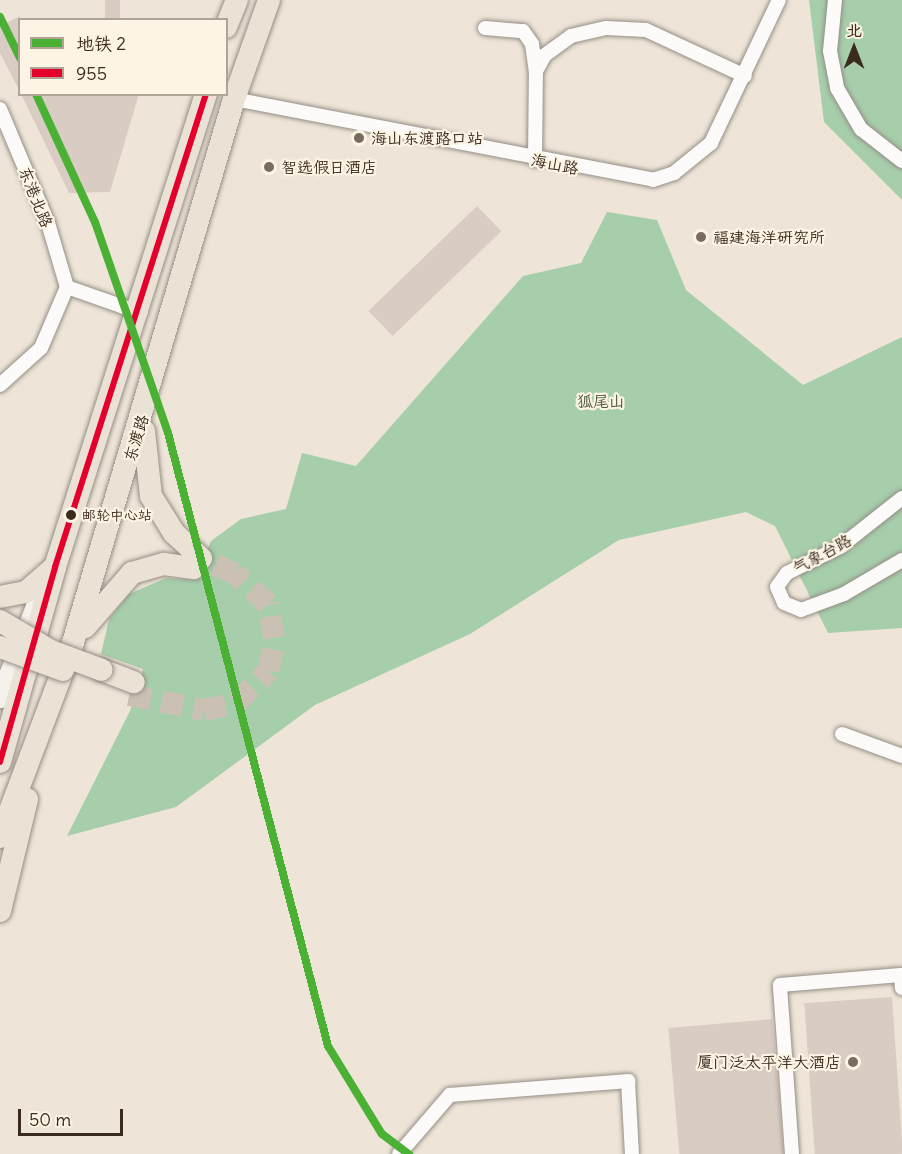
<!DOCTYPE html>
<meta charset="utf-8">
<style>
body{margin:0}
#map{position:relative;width:902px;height:1154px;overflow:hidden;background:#eee5d8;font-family:Delius,"LXGW WenKai TC",sans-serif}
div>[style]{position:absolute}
.forest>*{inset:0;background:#a6ceab}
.building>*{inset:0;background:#d9cdc3;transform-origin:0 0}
.primary-tunnel>*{height:22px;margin-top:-11px;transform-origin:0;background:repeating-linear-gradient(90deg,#cac0b3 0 22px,transparent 0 33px)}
.roads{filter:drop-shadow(0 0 2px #958e86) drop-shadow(0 0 2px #958e86)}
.street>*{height:14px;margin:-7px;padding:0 7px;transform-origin:7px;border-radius:7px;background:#fcfbf9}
.secondary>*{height:20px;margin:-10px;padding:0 10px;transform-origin:10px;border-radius:10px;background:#f5f1eb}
.primary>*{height:22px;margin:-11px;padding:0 11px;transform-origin:11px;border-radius:11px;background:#eae2d5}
.bridges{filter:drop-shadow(0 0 2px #958e86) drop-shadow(0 0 2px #958e86)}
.primary-bridge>*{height:22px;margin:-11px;padding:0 11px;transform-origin:11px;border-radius:11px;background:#eae2d5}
.bus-1>*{height:6px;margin:-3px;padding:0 3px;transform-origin:3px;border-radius:3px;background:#e4002b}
.metro-1>*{height:8px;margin:-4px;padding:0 4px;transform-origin:4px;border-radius:4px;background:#4bb134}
.dots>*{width:16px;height:16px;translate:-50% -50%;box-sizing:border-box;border:3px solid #fcf5e5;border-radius:50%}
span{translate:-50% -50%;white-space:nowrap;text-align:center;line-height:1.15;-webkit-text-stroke:4.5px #fcf5e5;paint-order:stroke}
.bus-label{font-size:14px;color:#3b2a1e}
.left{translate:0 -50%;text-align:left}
.poi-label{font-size:16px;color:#3b2a1e}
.right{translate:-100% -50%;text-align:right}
.street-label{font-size:16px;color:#3b2a1e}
.park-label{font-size:16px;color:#4d563e}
.legend{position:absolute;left:18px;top:18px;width:210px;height:78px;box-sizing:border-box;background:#fcf5e5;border:2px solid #afa495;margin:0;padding:8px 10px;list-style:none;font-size:18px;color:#3b2a1e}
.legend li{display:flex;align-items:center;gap:12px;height:30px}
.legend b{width:30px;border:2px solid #afa495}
.north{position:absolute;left:824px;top:18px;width:60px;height:60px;-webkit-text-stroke:4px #fcf5e5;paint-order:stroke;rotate:0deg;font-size:16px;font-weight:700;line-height:24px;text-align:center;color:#3b2a1e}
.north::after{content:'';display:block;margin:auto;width:21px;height:27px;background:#3b2a1e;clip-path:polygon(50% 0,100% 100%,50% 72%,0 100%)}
.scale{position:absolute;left:18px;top:1109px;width:105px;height:27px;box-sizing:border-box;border:3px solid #3b2a1e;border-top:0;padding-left:8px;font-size:18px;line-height:21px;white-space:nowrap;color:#3b2a1e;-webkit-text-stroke:4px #fcf5e5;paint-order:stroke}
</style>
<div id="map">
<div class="forest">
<i style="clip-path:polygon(809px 0,902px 0,902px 200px,824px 122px)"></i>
<i style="clip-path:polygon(607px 212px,657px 220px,686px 290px,803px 385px,902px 337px,902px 628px,828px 633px,775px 526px,746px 512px,619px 540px,470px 634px,315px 705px,176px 807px,67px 836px,130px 711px,143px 669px,101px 654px,109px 619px,129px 594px,166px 578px,195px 580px,211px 541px,241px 519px,286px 509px,302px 453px,356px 466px,523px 276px,581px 263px)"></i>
</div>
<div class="building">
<i style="left:105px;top:0;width:15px;height:20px"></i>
<i style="clip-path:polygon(20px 16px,20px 92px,0 53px,0 26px)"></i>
<i style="clip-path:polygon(21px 94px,139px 94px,110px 192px,69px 193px)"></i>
<i style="left:477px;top:206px;width:35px;height:151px;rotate:46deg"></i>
<i style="left:892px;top:997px;width:157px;height:88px;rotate:86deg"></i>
<i style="left:772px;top:1019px;width:135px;height:104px;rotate:85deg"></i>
</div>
<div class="primary-tunnel">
<i style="left:129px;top:695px;width:76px;rotate:11.3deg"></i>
<i style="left:204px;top:710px;width:33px;rotate:-12deg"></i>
<i style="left:236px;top:703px;width:46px;rotate:-44.1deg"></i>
<i style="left:269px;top:671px;width:33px;rotate:-81deg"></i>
<i style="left:274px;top:638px;width:35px;rotate:-100deg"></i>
<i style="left:268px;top:604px;width:45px;rotate:-137.7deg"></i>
<i style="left:235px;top:574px;width:38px;rotate:-155deg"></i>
</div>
<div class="roads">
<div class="street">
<i style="left:835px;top:0;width:51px;rotate:95.6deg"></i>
<i style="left:830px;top:51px;width:38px;rotate:79deg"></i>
<i style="left:837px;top:88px;width:48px;rotate:59.7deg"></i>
<i style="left:861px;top:129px;width:52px;rotate:38deg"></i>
<i style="left:485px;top:28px;width:38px;rotate:5deg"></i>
<i style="left:523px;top:31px;width:16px;rotate:55deg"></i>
<i style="left:532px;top:44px;width:27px;rotate:82deg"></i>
<i style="left:234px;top:99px;width:427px;rotate:10.9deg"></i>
<i style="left:653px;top:180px;width:22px;rotate:-18deg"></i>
<i style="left:674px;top:173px;width:48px;rotate:-39deg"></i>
<i style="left:711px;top:143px;width:158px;rotate:-64.6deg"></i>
<i style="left:0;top:109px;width:124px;rotate:67.2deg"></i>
<i style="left:48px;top:223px;width:67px;rotate:73.5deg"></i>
<i style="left:67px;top:287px;width:78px;rotate:19.4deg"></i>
<i style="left:535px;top:160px;width:89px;rotate:-89.4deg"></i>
<i style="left:536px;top:71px;width:18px;rotate:-61deg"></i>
<i style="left:545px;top:55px;width:32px;rotate:-36deg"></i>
<i style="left:571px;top:36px;width:36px;rotate:-13deg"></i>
<i style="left:606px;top:28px;width:40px;rotate:2.9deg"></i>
<i style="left:646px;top:30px;width:109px;rotate:24.9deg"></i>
<i style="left:0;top:385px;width:55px;rotate:-42.1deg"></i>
<i style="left:41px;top:348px;width:66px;rotate:-66.9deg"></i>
<i style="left:902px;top:498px;width:79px;rotate:141.7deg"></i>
<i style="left:840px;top:547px;width:59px;rotate:153.9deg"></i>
<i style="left:787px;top:573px;width:17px;rotate:126deg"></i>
<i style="left:777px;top:587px;width:17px;rotate:66deg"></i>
<i style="left:784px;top:603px;width:18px;rotate:22deg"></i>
<i style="left:801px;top:610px;width:46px;rotate:-20.4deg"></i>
<i style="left:844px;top:594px;width:67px;rotate:-30.4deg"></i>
<i style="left:842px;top:734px;width:64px;rotate:20.1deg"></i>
<i style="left:399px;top:1154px;width:78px;rotate:-49.2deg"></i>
<i style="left:450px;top:1095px;width:179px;rotate:-4.5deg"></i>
<i style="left:628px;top:1081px;width:73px;rotate:86.9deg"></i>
<i style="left:792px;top:1154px;width:169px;rotate:-94.1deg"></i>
<i style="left:780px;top:985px;width:121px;rotate:-4.7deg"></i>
<i style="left:901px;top:975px;width:13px;rotate:86deg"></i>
</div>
<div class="secondary">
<i style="left:0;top:698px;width:106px;rotate:-68.5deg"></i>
</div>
<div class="primary">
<i style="left:226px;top:27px;width:29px;rotate:-68deg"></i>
<i style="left:144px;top:431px;width:65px;rotate:83.9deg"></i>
<i style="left:151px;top:496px;width:44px;rotate:58.1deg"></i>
<i style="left:174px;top:533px;width:37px;rotate:43deg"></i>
<i style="left:0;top:597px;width:26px;rotate:-11deg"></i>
<i style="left:26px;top:592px;width:38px;rotate:-41deg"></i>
<i style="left:85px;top:627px;width:72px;rotate:-49deg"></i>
<i style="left:132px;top:573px;width:33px;rotate:-16deg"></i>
<i style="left:164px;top:564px;width:30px;rotate:8deg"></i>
<i style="left:102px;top:670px;width:34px;rotate:21deg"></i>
<i style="left:0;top:762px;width:203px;rotate:-74.2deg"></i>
<i style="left:55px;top:567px;width:497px;rotate:-72.3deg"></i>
<i style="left:0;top:837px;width:204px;rotate:-69.3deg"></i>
<i style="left:72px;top:646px;width:570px;rotate:-73.5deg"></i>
<i style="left:234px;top:99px;width:105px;rotate:-70.5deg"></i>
<i style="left:0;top:911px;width:115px;rotate:-76.4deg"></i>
</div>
</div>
<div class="bridges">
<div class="primary-bridge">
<i style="left:0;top:621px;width:59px;rotate:30.5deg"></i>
<i style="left:51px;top:651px;width:54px;rotate:20.4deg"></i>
<i style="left:0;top:647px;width:67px;rotate:20.1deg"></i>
</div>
</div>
<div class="bus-1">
<i style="left:0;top:762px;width:203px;rotate:-74.2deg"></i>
<i style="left:55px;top:567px;width:497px;rotate:-72.3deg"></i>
</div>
<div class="metro-1">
<i style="left:0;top:17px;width:46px;rotate:64deg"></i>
<i style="left:36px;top:94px;width:141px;rotate:65.3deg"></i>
<i style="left:95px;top:222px;width:223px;rotate:70.9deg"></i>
<i style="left:168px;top:433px;width:634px;rotate:75.37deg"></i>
<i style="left:328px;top:1046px;width:103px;rotate:58.5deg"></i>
<i style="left:382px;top:1134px;width:34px;rotate:37deg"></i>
</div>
<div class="dots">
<i style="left:359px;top:138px;background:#7a6b5f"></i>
<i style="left:269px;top:167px;background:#7a6b5f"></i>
<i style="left:701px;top:237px;background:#7a6b5f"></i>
<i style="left:71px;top:515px;background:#3b2a1e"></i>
<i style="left:853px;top:1062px;background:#7a6b5f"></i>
</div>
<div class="bus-label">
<span class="left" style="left:82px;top:515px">邮轮中心站</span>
</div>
<div class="poi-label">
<span class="left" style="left:371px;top:138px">海山东渡路口站</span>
<span class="left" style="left:281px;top:167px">智选假日酒店</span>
<span class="left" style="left:713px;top:237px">福建海洋研究所</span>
<span class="right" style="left:841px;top:1062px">厦门泛太平洋大酒店</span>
</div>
<div class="street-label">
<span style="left:555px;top:164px;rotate:11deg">海山路</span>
<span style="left:36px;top:197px;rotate:68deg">东港北路</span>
<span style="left:136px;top:438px;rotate:-73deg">东渡路</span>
<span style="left:822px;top:554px;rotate:-29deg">气象台路</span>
</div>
<div class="park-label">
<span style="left:601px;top:401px">狐尾山</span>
</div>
<ul class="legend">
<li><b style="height:8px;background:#4bb134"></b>地铁 2</li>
<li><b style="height:8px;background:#e4002b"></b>955</li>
</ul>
<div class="north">北</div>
<div class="scale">50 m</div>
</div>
